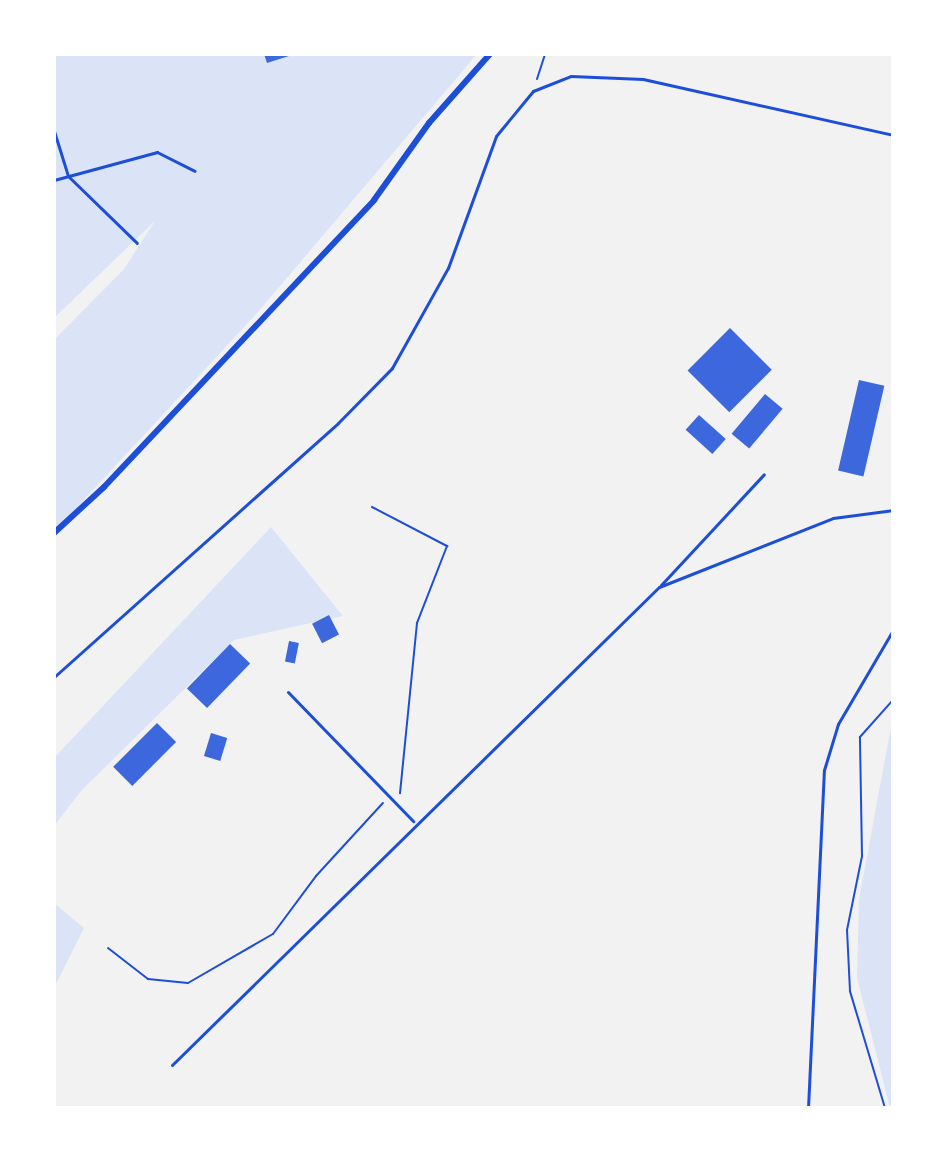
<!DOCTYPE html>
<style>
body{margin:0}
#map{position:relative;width:947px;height:1162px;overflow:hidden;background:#f2f2f2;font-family:"DM Sans",sans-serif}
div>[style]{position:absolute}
.green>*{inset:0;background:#dbe4f7}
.building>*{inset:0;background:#3d67dc;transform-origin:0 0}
.path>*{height:2px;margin:-1px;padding:0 1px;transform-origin:1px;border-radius:1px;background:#1d4ed8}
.service>*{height:3px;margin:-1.5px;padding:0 1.5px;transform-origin:1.5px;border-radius:1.5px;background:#1d4ed8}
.minor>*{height:6px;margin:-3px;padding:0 3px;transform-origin:3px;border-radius:3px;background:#1d4ed8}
span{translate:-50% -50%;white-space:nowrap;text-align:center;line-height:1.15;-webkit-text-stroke:8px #fff;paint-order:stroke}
.frame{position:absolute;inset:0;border:56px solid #fff;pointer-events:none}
</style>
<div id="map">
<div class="green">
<i style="clip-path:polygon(54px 54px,477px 54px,258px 312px,54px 532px,54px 340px,124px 269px,155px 221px,54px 318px)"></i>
<i style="clip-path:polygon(271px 527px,343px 616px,234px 640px,81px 791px,54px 826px,54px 758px)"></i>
<i style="clip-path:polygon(893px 716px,893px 1108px,890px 1108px,857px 978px,859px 899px)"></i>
<i style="clip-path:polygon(54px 903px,84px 928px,54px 988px)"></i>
</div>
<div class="building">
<i style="clip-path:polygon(264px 54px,292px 54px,292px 55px,267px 63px)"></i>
<i style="left:730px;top:328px;width:59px;height:60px;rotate:45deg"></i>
<i style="left:859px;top:380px;width:26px;height:93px;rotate:13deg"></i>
<i style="left:765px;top:394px;width:23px;height:52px;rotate:40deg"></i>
<i style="left:699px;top:415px;width:36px;height:20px;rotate:42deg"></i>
<i style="left:329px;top:615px;width:22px;height:19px;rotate:63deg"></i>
<i style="left:289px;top:641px;width:10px;height:21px;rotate:11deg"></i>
<i style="left:230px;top:644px;width:28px;height:62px;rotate:44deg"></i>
<i style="left:157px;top:723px;width:27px;height:62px;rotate:45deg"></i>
<i style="left:211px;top:733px;width:17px;height:24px;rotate:17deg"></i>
</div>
<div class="path">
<i style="left:537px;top:79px;width:26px;rotate:-72deg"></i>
<i style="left:372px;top:507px;width:85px;rotate:27.5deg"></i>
<i style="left:447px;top:546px;width:83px;rotate:111.3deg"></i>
<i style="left:417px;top:623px;width:171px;rotate:95.7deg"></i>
<i style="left:108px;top:948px;width:51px;rotate:37.8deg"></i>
<i style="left:148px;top:979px;width:40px;rotate:5.7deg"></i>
<i style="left:188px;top:983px;width:98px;rotate:-30deg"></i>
<i style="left:273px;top:934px;width:72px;rotate:-53.4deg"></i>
<i style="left:316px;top:876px;width:99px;rotate:-47.5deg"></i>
<i style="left:885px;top:1108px;width:122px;rotate:-106.7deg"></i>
<i style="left:850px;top:991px;width:61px;rotate:-92.8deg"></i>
<i style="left:847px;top:930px;width:76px;rotate:-78.5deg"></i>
<i style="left:862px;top:856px;width:119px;rotate:-91deg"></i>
<i style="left:860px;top:737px;width:50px;rotate:-48.3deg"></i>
</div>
<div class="service">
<i style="left:54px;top:131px;width:47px;rotate:72.7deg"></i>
<i style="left:68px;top:176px;width:96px;rotate:44.2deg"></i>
<i style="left:54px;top:180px;width:107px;rotate:-15.2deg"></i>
<i style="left:157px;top:152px;width:42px;rotate:26.6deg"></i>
<i style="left:661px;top:585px;width:151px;rotate:-47.1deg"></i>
<i style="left:54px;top:677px;width:381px;rotate:-41.8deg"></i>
<i style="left:338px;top:423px;width:77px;rotate:-45.5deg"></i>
<i style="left:392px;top:368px;width:115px;rotate:-60.8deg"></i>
<i style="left:448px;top:268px;width:140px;rotate:-70deg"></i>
<i style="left:496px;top:136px;width:58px;rotate:-50.6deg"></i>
<i style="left:533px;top:91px;width:41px;rotate:-21.5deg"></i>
<i style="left:571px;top:76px;width:72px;rotate:2.4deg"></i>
<i style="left:643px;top:79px;width:256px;rotate:12.6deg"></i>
<i style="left:288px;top:692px;width:180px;rotate:45.9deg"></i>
<i style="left:172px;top:1065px;width:682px;rotate:-44.47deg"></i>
<i style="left:659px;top:587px;width:187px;rotate:-21.6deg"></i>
<i style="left:833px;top:518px;width:61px;rotate:-7.6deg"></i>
<i style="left:808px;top:1108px;width:338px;rotate:-87.3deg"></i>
<i style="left:824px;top:770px;width:48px;rotate:-73.1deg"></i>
<i style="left:838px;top:724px;width:109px;rotate:-59.7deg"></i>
</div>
<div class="minor">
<i style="left:54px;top:533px;width:68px;rotate:-42.6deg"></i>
<i style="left:104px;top:487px;width:394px;rotate:-46.7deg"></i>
<i style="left:374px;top:200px;width:95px;rotate:-54.5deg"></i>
<i style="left:429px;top:123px;width:92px;rotate:-48.5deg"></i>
</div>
<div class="frame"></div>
</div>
